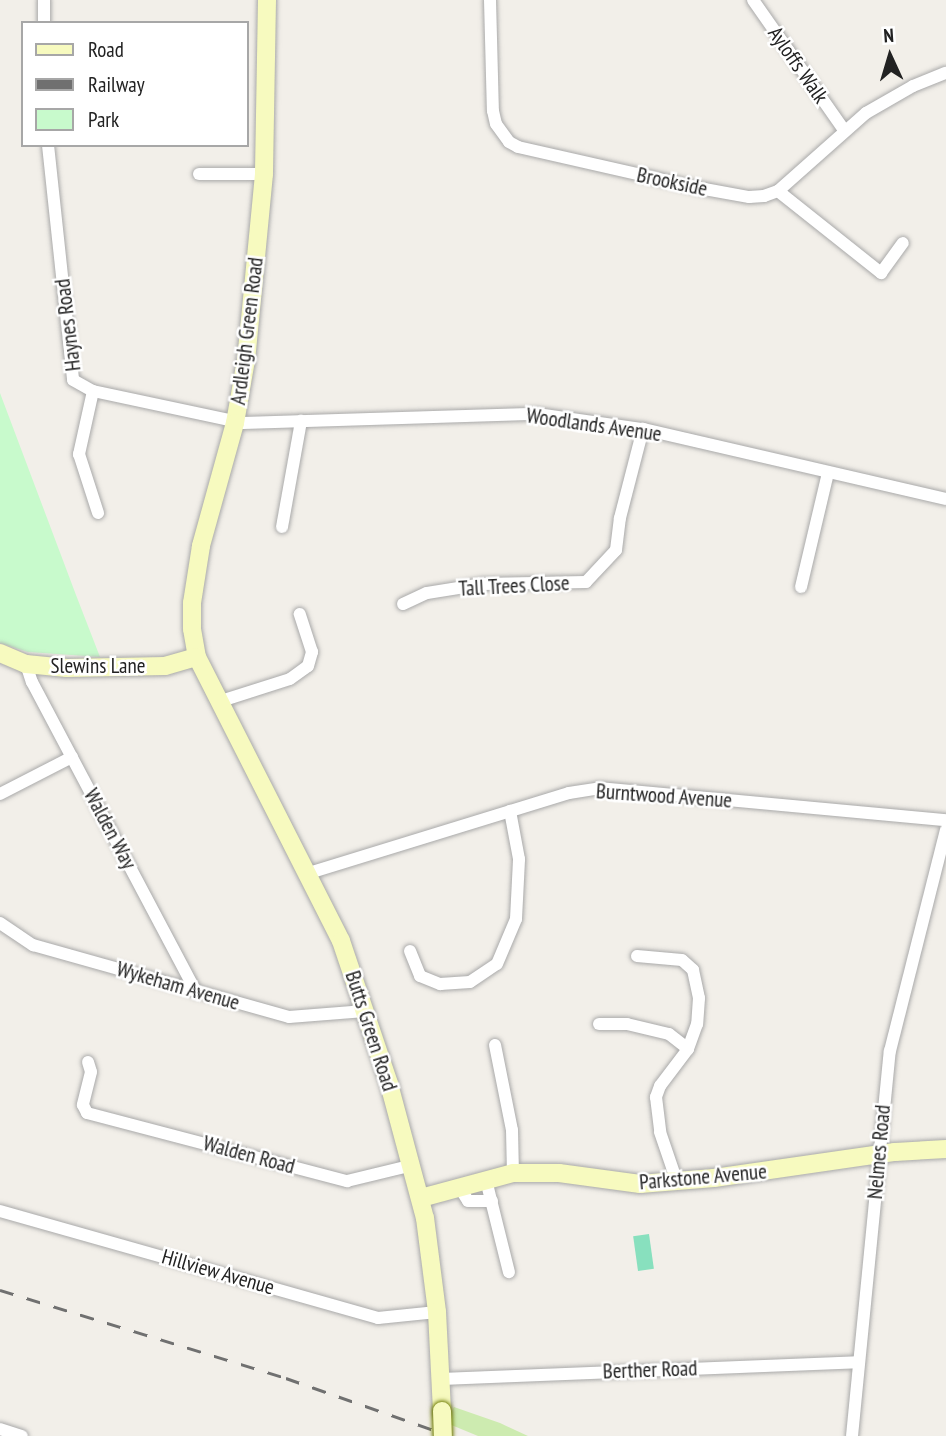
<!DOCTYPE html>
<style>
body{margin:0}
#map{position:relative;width:946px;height:1436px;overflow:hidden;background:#f2efe9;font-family:"PT Sans Narrow",sans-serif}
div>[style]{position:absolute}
.grass>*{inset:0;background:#cdebb0}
.park>*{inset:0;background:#c8facc}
.pitch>*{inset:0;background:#88e0be;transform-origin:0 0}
.roads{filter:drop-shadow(0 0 2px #a9a9a9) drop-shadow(0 0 2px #a9a9a9)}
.street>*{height:12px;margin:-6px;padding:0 6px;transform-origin:6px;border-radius:6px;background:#fff}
.secondary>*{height:18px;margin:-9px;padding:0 9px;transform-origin:9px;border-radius:9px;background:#f7fabf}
.rail>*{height:2.5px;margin-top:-1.25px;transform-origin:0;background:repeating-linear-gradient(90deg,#707070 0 14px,transparent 0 28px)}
.bridges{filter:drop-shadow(0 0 2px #707d05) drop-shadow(0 0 2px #707d05)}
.secondary-bridge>*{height:18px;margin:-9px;padding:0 9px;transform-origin:9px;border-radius:9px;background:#f7fabf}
span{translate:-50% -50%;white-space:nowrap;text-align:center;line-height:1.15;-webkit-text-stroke:5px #fff;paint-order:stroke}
.street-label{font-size:21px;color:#222}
.legend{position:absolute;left:21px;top:21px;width:228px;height:126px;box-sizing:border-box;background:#fff;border:2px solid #a7a7a7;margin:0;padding:9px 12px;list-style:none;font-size:21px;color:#222}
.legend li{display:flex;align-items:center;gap:14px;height:35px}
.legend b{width:35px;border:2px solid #a7a7a7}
.north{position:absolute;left:855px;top:21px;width:70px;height:70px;-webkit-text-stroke:5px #fff;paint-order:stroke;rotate:356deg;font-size:19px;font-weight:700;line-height:28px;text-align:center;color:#222}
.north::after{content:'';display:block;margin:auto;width:24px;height:32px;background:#222;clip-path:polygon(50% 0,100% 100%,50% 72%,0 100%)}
</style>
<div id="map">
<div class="grass">
<i style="clip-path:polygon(454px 1407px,500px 1423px,528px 1436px,478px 1436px,449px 1424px,449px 1416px)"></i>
</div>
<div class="park">
<i style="clip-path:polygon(0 393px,76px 595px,100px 657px,28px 652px,0 643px)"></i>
</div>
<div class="pitch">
<i style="left:649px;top:1234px;width:35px;height:16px;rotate:82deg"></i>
</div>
<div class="roads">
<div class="street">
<i style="left:490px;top:0;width:111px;rotate:88.5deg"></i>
<i style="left:493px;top:111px;width:13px;rotate:77deg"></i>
<i style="left:496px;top:124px;width:22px;rotate:54deg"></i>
<i style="left:509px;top:142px;width:10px;rotate:29deg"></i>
<i style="left:518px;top:147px;width:186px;rotate:12.8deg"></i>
<i style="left:699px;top:188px;width:51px;rotate:10.2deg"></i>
<i style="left:749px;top:197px;width:15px;rotate:-4deg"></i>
<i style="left:764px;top:196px;width:15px;rotate:-20deg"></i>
<i style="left:778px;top:191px;width:118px;rotate:-41.6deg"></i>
<i style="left:866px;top:113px;width:54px;rotate:-29.9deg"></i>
<i style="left:913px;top:86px;width:35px;rotate:-22deg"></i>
<i style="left:753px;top:0;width:159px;rotate:55deg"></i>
<i style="left:44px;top:23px;width:23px;rotate:-90deg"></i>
<i style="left:48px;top:145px;width:236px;rotate:83.9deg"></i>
<i style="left:73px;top:380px;width:23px;rotate:29deg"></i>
<i style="left:93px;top:391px;width:153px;rotate:12deg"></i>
<i style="left:243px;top:423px;width:294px;rotate:-1.8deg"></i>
<i style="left:537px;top:414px;width:107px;rotate:8.1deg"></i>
<i style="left:643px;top:429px;width:311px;rotate:13deg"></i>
<i style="left:199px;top:174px;width:65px"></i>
<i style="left:778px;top:191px;width:132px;rotate:38.5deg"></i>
<i style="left:881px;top:273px;width:37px;rotate:-54deg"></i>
<i style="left:93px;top:391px;width:65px;rotate:102.5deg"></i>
<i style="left:79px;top:454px;width:62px;rotate:72.1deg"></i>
<i style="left:282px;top:527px;width:108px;rotate:-79.8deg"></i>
<i style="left:801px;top:587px;width:117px;rotate:-76.7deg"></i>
<i style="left:403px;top:604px;width:26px;rotate:-25deg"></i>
<i style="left:427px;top:593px;width:57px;rotate:-9.1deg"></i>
<i style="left:483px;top:584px;width:103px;rotate:-1.1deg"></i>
<i style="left:586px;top:582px;width:44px;rotate:-46.8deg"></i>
<i style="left:616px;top:550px;width:32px;rotate:-83deg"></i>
<i style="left:620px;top:518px;width:92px;rotate:-75.5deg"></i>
<i style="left:26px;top:664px;width:19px;rotate:72deg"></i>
<i style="left:32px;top:682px;width:351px;rotate:62.1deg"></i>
<i style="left:221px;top:701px;width:72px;rotate:-17.7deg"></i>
<i style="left:290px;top:679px;width:22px;rotate:-36deg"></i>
<i style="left:308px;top:666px;width:15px;rotate:-74deg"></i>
<i style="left:312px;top:652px;width:40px;rotate:-108deg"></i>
<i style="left:0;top:794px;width:81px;rotate:-27.2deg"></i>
<i style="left:309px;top:873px;width:272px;rotate:-17.1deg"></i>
<i style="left:569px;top:793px;width:30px;rotate:-9deg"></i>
<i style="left:599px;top:788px;width:348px;rotate:5.3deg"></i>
<i style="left:0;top:923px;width:40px;rotate:34deg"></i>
<i style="left:33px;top:945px;width:266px;rotate:15.7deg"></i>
<i style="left:289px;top:1017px;width:76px;rotate:-4.5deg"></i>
<i style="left:410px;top:951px;width:27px;rotate:68deg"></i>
<i style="left:420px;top:976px;width:22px;rotate:22deg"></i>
<i style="left:440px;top:984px;width:30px;rotate:-4deg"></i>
<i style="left:470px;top:982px;width:32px;rotate:-34deg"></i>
<i style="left:497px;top:964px;width:49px;rotate:-67.1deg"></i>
<i style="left:516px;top:919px;width:60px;rotate:-87.1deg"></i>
<i style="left:519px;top:859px;width:49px;rotate:-100.6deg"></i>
<i style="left:637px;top:956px;width:45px;rotate:5.1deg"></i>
<i style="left:682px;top:960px;width:15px;rotate:42deg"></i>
<i style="left:693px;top:970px;width:29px;rotate:78deg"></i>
<i style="left:699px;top:998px;width:26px;rotate:94deg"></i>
<i style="left:697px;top:1024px;width:27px;rotate:110deg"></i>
<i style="left:688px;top:1049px;width:46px;rotate:127.1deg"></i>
<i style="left:660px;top:1086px;width:12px;rotate:110deg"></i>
<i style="left:656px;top:1097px;width:35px;rotate:83deg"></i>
<i style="left:660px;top:1132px;width:53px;rotate:71.2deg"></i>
<i style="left:599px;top:1024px;width:28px"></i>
<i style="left:627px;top:1024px;width:43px;rotate:13.4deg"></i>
<i style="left:669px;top:1034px;width:24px;rotate:38deg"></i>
<i style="left:495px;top:1045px;width:87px;rotate:78.7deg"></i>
<i style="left:512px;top:1130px;width:43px;rotate:88.7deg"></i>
<i style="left:88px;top:1062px;width:10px;rotate:73deg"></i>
<i style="left:91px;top:1072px;width:34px;rotate:104deg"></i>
<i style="left:83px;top:1105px;width:9px;rotate:63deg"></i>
<i style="left:87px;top:1113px;width:269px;rotate:14.7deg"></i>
<i style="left:347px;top:1181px;width:68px;rotate:-13.6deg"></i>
<i style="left:486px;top:1180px;width:95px;rotate:76deg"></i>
<i style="left:460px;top:1188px;width:15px;rotate:58deg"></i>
<i style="left:468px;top:1201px;width:24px"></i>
<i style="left:0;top:1211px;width:393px;rotate:15.8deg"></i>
<i style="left:378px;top:1318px;width:59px;rotate:-5.8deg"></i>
<i style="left:441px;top:1379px;width:417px;rotate:-2.3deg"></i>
<i style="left:0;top:1429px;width:23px;rotate:18deg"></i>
<i style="left:852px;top:1436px;width:387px;rotate:-84.4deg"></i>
<i style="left:890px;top:1051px;width:228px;rotate:-75.8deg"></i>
</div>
<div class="secondary">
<i style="left:267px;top:0;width:174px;rotate:91deg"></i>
<i style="left:264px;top:174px;width:187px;rotate:95.5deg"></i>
<i style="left:246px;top:360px;width:64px;rotate:99.9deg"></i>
<i style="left:235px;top:423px;width:128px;rotate:105.5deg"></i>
<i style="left:201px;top:546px;width:58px;rotate:99deg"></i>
<i style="left:192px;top:603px;width:26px;rotate:90deg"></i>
<i style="left:192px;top:629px;width:28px;rotate:80deg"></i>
<i style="left:197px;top:657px;width:318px;rotate:63.1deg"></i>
<i style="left:341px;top:941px;width:151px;rotate:71.4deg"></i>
<i style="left:389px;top:1084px;width:139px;rotate:75deg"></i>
<i style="left:425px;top:1218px;width:95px;rotate:82.7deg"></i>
<i style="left:437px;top:1312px;width:99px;rotate:87.1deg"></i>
<i style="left:0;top:653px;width:28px;rotate:23deg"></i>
<i style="left:26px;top:664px;width:41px;rotate:5.6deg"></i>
<i style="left:67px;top:668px;width:98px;rotate:-1.2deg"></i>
<i style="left:165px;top:666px;width:33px;rotate:-16deg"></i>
<i style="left:421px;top:1198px;width:95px;rotate:-15.2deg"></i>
<i style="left:513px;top:1173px;width:46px"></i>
<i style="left:559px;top:1173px;width:82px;rotate:7.7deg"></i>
<i style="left:640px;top:1184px;width:74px;rotate:-4.6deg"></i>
<i style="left:714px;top:1178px;width:183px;rotate:-8.2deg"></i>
<i style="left:895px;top:1152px;width:51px;rotate:-3.4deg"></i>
</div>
</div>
<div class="rail">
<i style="left:0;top:1290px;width:299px;rotate:17.1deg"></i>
<i style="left:286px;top:1378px;width:175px;rotate:19.4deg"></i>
</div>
<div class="bridges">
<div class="secondary-bridge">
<i style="left:442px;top:1411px;width:25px;rotate:88deg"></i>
</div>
</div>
<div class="street-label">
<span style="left:798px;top:65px;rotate:55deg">Ayloffs Walk</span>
<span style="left:672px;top:182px;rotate:12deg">Brookside</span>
<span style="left:68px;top:325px;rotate:-97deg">Haynes Road</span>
<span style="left:247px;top:331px;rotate:-83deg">Ardleigh Green Road</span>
<span style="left:594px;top:425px;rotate:8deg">Woodlands Avenue</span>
<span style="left:514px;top:586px;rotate:-3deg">Tall Trees Close</span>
<span style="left:98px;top:666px">Slewins Lane</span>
<span style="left:664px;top:796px;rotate:4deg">Burntwood Avenue</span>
<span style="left:110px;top:829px;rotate:62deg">Walden Way</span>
<span style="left:178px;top:986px;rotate:16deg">Wykeham Avenue</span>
<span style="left:371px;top:1031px;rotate:72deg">Butts Green Road</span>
<span style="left:879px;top:1152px;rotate:-85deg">Nelmes Road</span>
<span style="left:249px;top:1155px;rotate:15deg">Walden Road</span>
<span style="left:703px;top:1177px;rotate:-5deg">Parkstone Avenue</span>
<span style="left:218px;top:1272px;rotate:16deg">Hillview Avenue</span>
<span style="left:650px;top:1370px;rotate:-2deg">Berther Road</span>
</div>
<ul class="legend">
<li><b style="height:9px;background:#f7fabf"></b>Road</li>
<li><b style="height:9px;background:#707070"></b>Railway</li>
<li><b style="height:19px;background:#c8facc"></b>Park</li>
</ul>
<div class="north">N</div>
</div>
